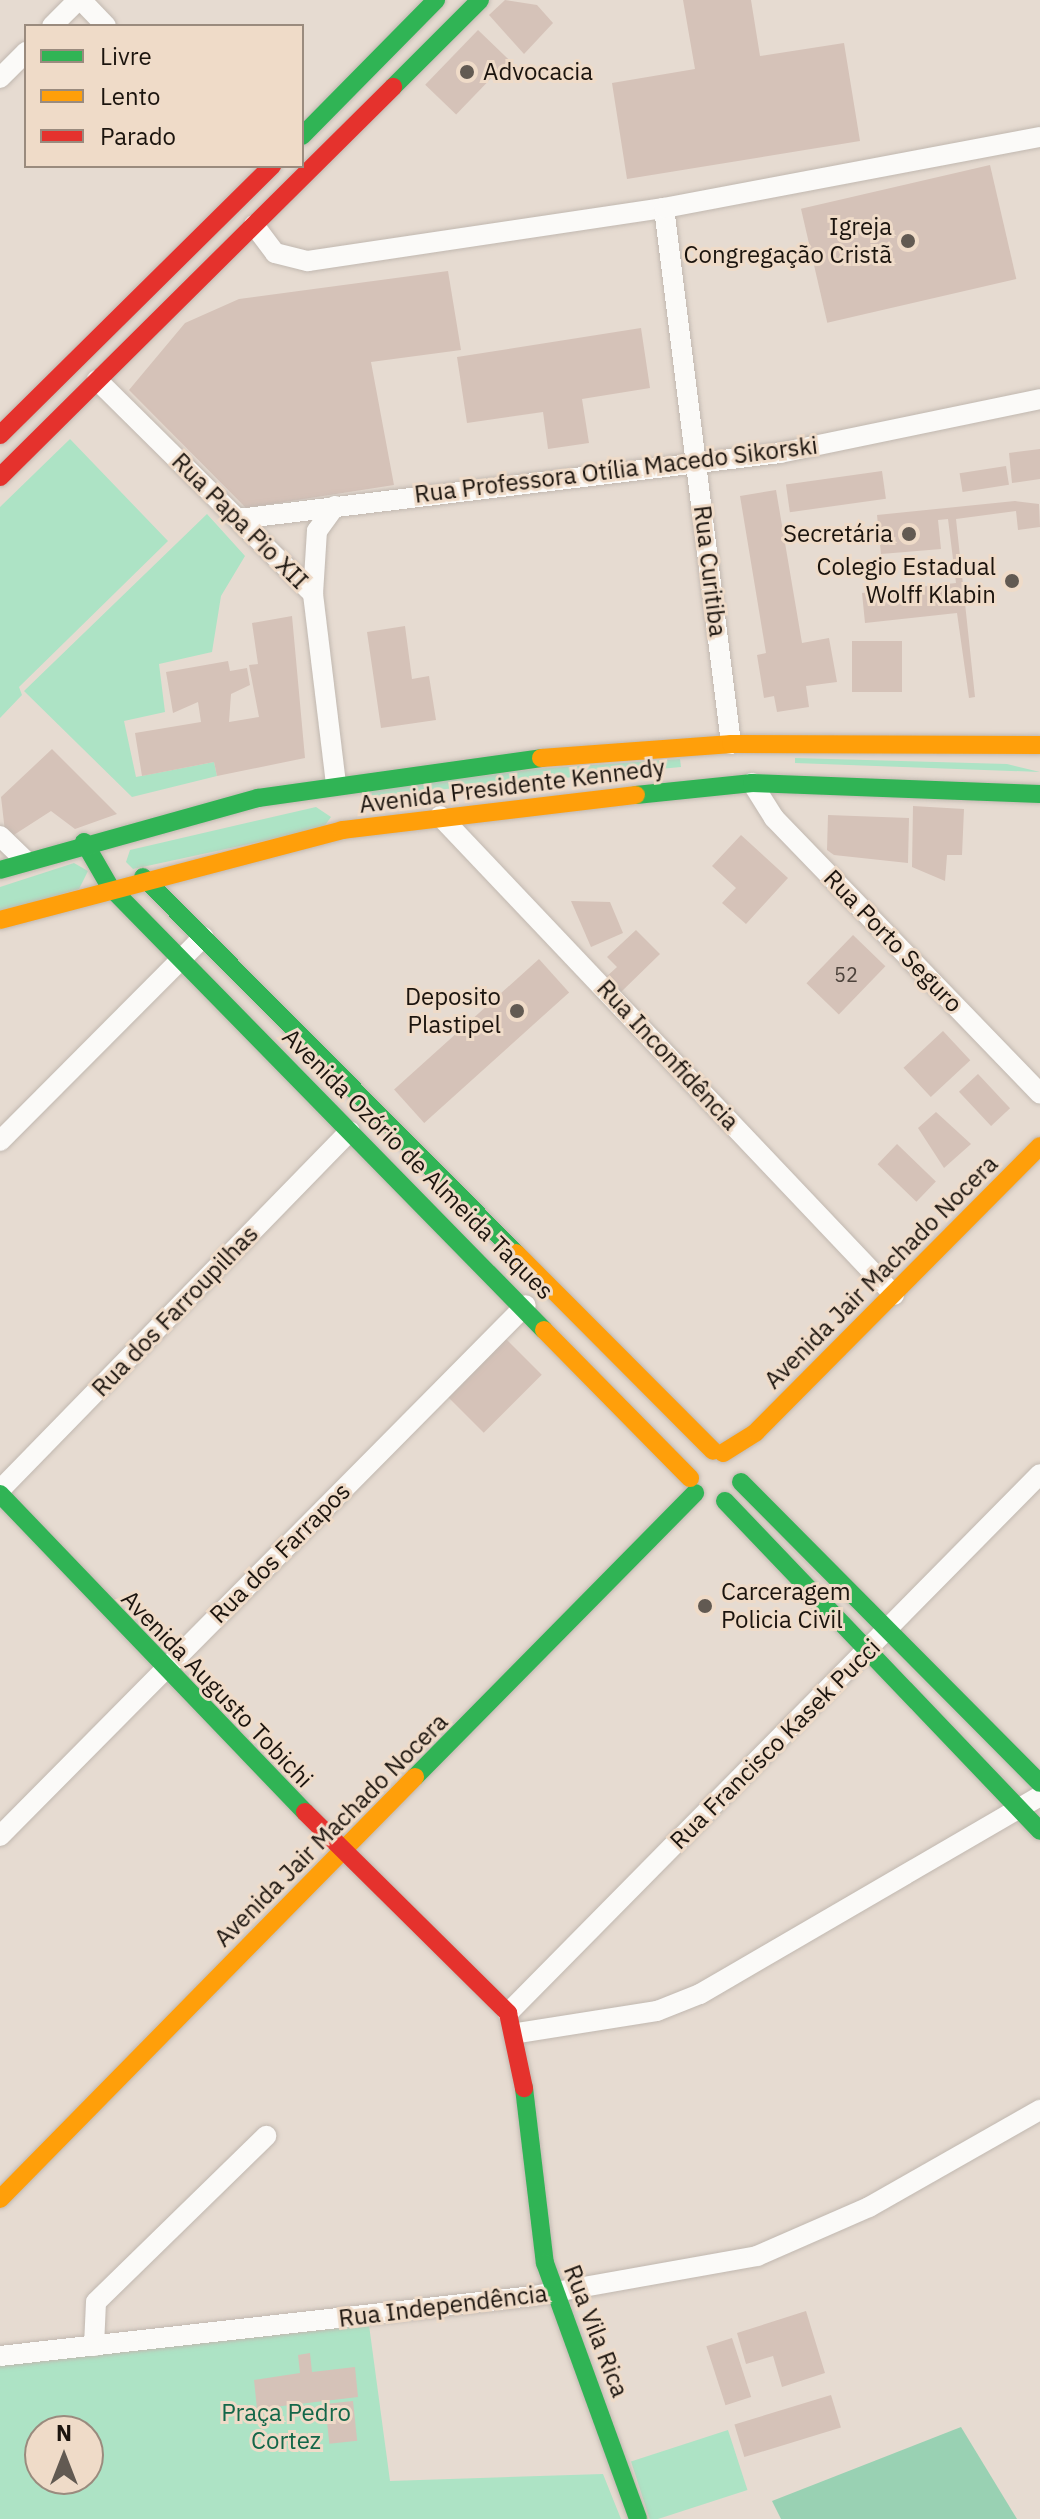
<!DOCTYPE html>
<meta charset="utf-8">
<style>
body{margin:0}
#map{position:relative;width:1040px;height:2519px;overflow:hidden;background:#e6dbd1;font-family:"IBM Plex Sans",sans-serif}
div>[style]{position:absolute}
.green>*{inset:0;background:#ade3c5;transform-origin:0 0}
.forest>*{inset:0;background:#99d1b3}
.building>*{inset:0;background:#d5c2b8;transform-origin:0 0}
.roads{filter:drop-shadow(0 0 2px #c1b8b0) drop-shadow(0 0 2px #c1b8b0)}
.street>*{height:20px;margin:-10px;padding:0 10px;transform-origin:10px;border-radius:10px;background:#fbfaf8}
.fast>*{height:18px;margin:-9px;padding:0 9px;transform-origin:9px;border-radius:9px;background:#30b455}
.slow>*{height:18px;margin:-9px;padding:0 9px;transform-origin:9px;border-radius:9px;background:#ff9f0a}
.jam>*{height:18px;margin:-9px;padding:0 9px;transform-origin:9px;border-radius:9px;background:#e5322d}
.dots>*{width:22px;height:22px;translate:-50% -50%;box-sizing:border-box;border:4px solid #efdbc8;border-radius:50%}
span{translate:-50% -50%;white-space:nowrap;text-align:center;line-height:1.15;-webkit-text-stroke:6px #efdbc8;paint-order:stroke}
.number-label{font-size:20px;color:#4c423b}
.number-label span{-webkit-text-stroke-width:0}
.poi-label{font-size:24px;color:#1b140e}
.left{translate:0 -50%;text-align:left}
.right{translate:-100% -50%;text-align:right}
.street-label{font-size:24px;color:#1b140e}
.park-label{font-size:24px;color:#136749}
.legend{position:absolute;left:24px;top:24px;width:280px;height:144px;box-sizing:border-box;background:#efdbc8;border:2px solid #9a8b7e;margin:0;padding:10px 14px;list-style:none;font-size:24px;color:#1b140e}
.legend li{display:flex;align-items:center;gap:16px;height:40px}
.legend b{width:40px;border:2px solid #9a8b7e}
.north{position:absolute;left:24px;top:2415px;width:80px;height:80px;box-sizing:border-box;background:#efdbc8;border:2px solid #9a8b7e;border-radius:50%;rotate:0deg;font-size:22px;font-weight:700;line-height:32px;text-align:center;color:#1b140e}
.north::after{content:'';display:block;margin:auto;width:28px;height:36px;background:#625a52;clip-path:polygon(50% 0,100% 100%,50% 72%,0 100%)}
</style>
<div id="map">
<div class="green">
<i style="clip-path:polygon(70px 439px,168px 541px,19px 687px,22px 695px,0 718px,0 507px)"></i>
<i style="clip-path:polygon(207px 514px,245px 556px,221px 596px,212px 652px,159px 664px,165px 712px,124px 721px,136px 777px,214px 762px,217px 776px,132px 797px,24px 691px)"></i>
<i style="clip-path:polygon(795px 758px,1007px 764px,1040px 772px,795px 763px)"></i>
<i style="clip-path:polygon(680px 759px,681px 767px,372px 796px,371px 790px,535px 769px)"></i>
<i style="clip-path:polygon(316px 807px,331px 817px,323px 828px,133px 869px,126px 862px,130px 850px)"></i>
<i style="clip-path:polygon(74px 863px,88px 871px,79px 889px,0 912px,0 887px)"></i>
<i style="clip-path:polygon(evenodd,369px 2325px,390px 2481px,603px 2474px,621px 2519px,0 2519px,0 2365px,369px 2325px,40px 2431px,88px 2431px,88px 2479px,40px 2479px,40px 2431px)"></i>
<i style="left:728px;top:2430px;width:63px;height:102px;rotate:72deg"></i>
</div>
<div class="forest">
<i style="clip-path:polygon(961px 2427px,1017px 2519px,781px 2519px,772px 2501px)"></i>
</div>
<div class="building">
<i style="clip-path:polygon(505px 0,537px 5px,553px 23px,524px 54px,489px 15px)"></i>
<i style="clip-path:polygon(683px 0,751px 0,760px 56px,844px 43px,860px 141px,627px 179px,612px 83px,695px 69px)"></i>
<i style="left:478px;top:30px;width:43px;height:76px;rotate:44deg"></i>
<i style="left:990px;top:165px;width:117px;height:194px;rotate:77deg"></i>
<i style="clip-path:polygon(448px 271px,461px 350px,371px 362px,394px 485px,246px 508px,129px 390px,185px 323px,239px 299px)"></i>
<i style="clip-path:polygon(641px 328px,650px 388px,582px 399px,589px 443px,548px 449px,543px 412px,467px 423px,457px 357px)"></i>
<i style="clip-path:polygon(1040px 449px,1040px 479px,1012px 483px,1009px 453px)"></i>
<i style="left:1006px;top:466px;width:19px;height:47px;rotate:81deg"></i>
<i style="left:882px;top:471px;width:28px;height:97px;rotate:82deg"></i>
<i style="clip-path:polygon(776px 490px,802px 643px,829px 638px,837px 682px,806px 686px,809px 707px,777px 712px,774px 696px,764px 698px,757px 655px,766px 653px,740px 496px)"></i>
<i style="clip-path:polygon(1015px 501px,1039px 504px,1040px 527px,1018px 530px,1016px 511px,956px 519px,975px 697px,969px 698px,957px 613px,865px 623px,862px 593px,956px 583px,948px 519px,938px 520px,941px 549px,881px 554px,877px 515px)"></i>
<i style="clip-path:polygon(292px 616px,305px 758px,217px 776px,214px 762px,142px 776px,135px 733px,201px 722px,198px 702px,173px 713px,166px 672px,228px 661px,230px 671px,247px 668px,250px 685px,231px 694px,229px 722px,259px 717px,249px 665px,258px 664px,252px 623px)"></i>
<i style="clip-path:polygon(405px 626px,412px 679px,429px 676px,436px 720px,381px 728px,367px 632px)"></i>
<i style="left:852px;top:641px;width:50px;height:51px"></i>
<i style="clip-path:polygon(52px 749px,117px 814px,75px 829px,51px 811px,6px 840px,1px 797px)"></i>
<i style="clip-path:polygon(913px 806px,964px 809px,962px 855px,947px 855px,945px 881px,912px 867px)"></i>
<i style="clip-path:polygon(828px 815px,909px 818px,908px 863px,834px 855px,827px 850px)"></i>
<i style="clip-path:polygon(741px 835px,788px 878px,746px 924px,722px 903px,736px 888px,712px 866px)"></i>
<i style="clip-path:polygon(571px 901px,610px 902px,623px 933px,591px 947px)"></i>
<i style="clip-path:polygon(636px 930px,660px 954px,620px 993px,605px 978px,617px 967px,607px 957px)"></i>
<i style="left:853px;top:935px;width:45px;height:67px;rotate:44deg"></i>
<i style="left:539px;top:959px;width:45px;height:195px;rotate:48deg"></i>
<i style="left:943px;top:1031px;width:40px;height:54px;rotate:47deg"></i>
<i style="left:978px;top:1074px;width:47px;height:26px;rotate:47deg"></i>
<i style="clip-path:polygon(936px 1112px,971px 1144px,944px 1168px,918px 1128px)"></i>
<i style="left:897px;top:1144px;width:54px;height:28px;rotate:44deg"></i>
<i style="left:505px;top:1338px;width:52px;height:82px;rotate:45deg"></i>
<i style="clip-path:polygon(806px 2311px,825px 2373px,782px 2387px,773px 2356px,746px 2364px,737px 2333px)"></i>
<i style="left:732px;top:2338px;width:62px;height:27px;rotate:72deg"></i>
<i style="clip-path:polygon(310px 2353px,312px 2372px,355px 2367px,358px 2397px,257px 2409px,254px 2380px,300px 2373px,298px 2355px)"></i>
<i style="left:831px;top:2395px;width:34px;height:101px;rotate:73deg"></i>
<i style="left:353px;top:2401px;width:40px;height:28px;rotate:84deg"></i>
</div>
<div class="roads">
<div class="street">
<i style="left:81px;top:0;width:36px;rotate:46deg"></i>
<i style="left:52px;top:26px;width:37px;rotate:-45deg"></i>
<i style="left:0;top:78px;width:37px;rotate:-45deg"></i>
<i style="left:664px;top:208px;width:540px;rotate:82.87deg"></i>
<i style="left:254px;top:225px;width:35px;rotate:53deg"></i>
<i style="left:275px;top:253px;width:34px;rotate:14deg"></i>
<i style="left:308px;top:261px;width:360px;rotate:-8.5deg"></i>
<i style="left:664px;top:208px;width:383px;rotate:-10.7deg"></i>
<i style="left:97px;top:380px;width:304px;rotate:44.7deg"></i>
<i style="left:313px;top:594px;width:192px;rotate:83.1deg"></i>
<i style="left:238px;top:519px;width:546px;rotate:-6.94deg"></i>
<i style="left:780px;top:453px;width:266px;rotate:-11.7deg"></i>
<i style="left:313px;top:594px;width:63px;rotate:-86.4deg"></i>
<i style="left:317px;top:531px;width:31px;rotate:-54deg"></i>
<i style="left:752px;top:783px;width:41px;rotate:57.8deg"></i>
<i style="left:774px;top:818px;width:383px;rotate:46deg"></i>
<i style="left:440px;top:816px;width:660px;rotate:46.53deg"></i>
<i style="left:0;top:836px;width:36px;rotate:44deg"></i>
<i style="left:0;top:1141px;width:288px;rotate:-45.1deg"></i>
<i style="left:0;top:1490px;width:501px;rotate:-45.73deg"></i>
<i style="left:0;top:1836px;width:747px;rotate:-45.27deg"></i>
<i style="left:508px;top:2013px;width:757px;rotate:-45.37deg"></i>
<i style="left:518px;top:2033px;width:141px;rotate:-9deg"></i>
<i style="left:657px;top:2011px;width:46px;rotate:-21.6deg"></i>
<i style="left:700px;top:1994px;width:393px;rotate:-30.2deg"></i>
<i style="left:94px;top:2346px;width:44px;rotate:-87.4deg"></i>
<i style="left:96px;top:2302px;width:238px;rotate:-44.3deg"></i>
<i style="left:0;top:2356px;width:536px;rotate:-6.42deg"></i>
<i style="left:533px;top:2296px;width:228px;rotate:-10.1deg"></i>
<i style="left:757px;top:2256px;width:122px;rotate:-23.6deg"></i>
<i style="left:869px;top:2207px;width:197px;rotate:-29.6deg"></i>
</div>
<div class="fast">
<i style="left:393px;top:87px;width:123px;rotate:-45deg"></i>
<i style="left:302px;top:136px;width:191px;rotate:-45.4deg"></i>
<i style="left:636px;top:795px;width:117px;rotate:-5.9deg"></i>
<i style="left:752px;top:783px;width:288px;rotate:2.2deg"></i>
<i style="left:84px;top:842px;width:52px;rotate:60deg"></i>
<i style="left:110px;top:887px;width:620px;rotate:45.59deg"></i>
<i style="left:0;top:870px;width:268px;rotate:-15.6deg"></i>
<i style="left:258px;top:798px;width:286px;rotate:-8deg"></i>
<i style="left:143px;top:877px;width:530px;rotate:45.23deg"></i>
<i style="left:741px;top:1482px;width:424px;rotate:45.2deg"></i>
<i style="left:0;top:1494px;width:441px;rotate:46.2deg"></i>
<i style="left:725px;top:1501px;width:456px;rotate:46.3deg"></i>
<i style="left:415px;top:1777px;width:399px;rotate:-45.4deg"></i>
<i style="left:524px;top:2088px;width:176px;rotate:83.2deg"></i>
<i style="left:545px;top:2263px;width:272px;rotate:70deg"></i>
</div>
<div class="slow">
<i style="left:541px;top:758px;width:191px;rotate:-4.2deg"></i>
<i style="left:731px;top:744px;width:309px;rotate:0.2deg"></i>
<i style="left:0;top:920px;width:354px;rotate:-14.7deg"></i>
<i style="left:342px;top:830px;width:296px;rotate:-6.8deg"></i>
<i style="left:516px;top:1253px;width:279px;rotate:45.1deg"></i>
<i style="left:544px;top:1330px;width:208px;rotate:45.4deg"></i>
<i style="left:723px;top:1453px;width:39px;rotate:-32deg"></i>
<i style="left:756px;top:1432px;width:403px;rotate:-45.2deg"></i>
<i style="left:0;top:2199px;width:592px;rotate:-45.48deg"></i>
</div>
<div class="jam">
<i style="left:0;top:435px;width:383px;rotate:-44.7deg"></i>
<i style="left:0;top:477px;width:554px;rotate:-44.78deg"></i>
<i style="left:305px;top:1812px;width:286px;rotate:44.7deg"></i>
<i style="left:508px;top:2013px;width:77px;rotate:78deg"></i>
</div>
</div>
<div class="dots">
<i style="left:467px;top:72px;background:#625a52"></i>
<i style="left:908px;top:241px;background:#625a52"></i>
<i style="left:909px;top:534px;background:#625a52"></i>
<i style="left:1012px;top:581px;background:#625a52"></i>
<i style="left:517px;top:1011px;background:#625a52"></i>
<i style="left:705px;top:1606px;background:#625a52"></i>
</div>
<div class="number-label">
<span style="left:846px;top:974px">52</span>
</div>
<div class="poi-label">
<span class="left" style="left:483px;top:72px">Advocacia</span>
<span class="right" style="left:892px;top:241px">Igreja<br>Congregação Cristã</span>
<span class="right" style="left:893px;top:534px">Secretária</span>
<span class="right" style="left:996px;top:581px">Colegio Estadual<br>Wolff Klabin</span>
<span class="right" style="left:501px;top:1011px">Deposito<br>Plastipel</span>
<span class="left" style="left:721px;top:1606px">Carceragem<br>Policia Civil</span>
</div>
<div class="street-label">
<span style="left:616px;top:470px;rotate:-7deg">Rua Professora Otília Macedo Sikorski</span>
<span style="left:240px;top:521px;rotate:45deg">Rua Papa Pio XII</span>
<span style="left:710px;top:571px;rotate:83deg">Rua Curitiba</span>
<span style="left:512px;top:786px;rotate:-7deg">Avenida Presidente Kennedy</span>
<span style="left:893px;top:941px;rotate:46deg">Rua Porto Seguro</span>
<span style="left:668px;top:1055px;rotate:47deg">Rua Inconfidência</span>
<span style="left:418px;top:1164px;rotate:45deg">Avenida Ozório de Almeida Taques</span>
<span style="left:881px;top:1272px;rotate:-45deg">Avenida Jair Machado Nocera</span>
<span style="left:175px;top:1311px;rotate:-46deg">Rua dos Farroupilhas</span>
<span style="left:280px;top:1553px;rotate:-45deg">Rua dos Farrapos</span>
<span style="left:217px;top:1689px;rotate:46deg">Avenida Augusto Tobichi</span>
<span style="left:775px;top:1744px;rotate:-45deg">Rua Francisco Kasek Pucci</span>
<span style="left:331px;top:1830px;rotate:-45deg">Avenida Jair Machado Nocera</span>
<span style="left:443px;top:2306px;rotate:-7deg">Rua Independência</span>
<span style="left:596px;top:2331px;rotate:69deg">Rua Vila Rica</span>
</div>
<div class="park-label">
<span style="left:286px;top:2427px">Praça Pedro<br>Cortez</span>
</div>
<ul class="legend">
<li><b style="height:10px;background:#30b455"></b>Livre</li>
<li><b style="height:10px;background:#ff9f0a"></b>Lento</li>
<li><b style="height:10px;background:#e5322d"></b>Parado</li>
</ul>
<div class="north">N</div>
</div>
